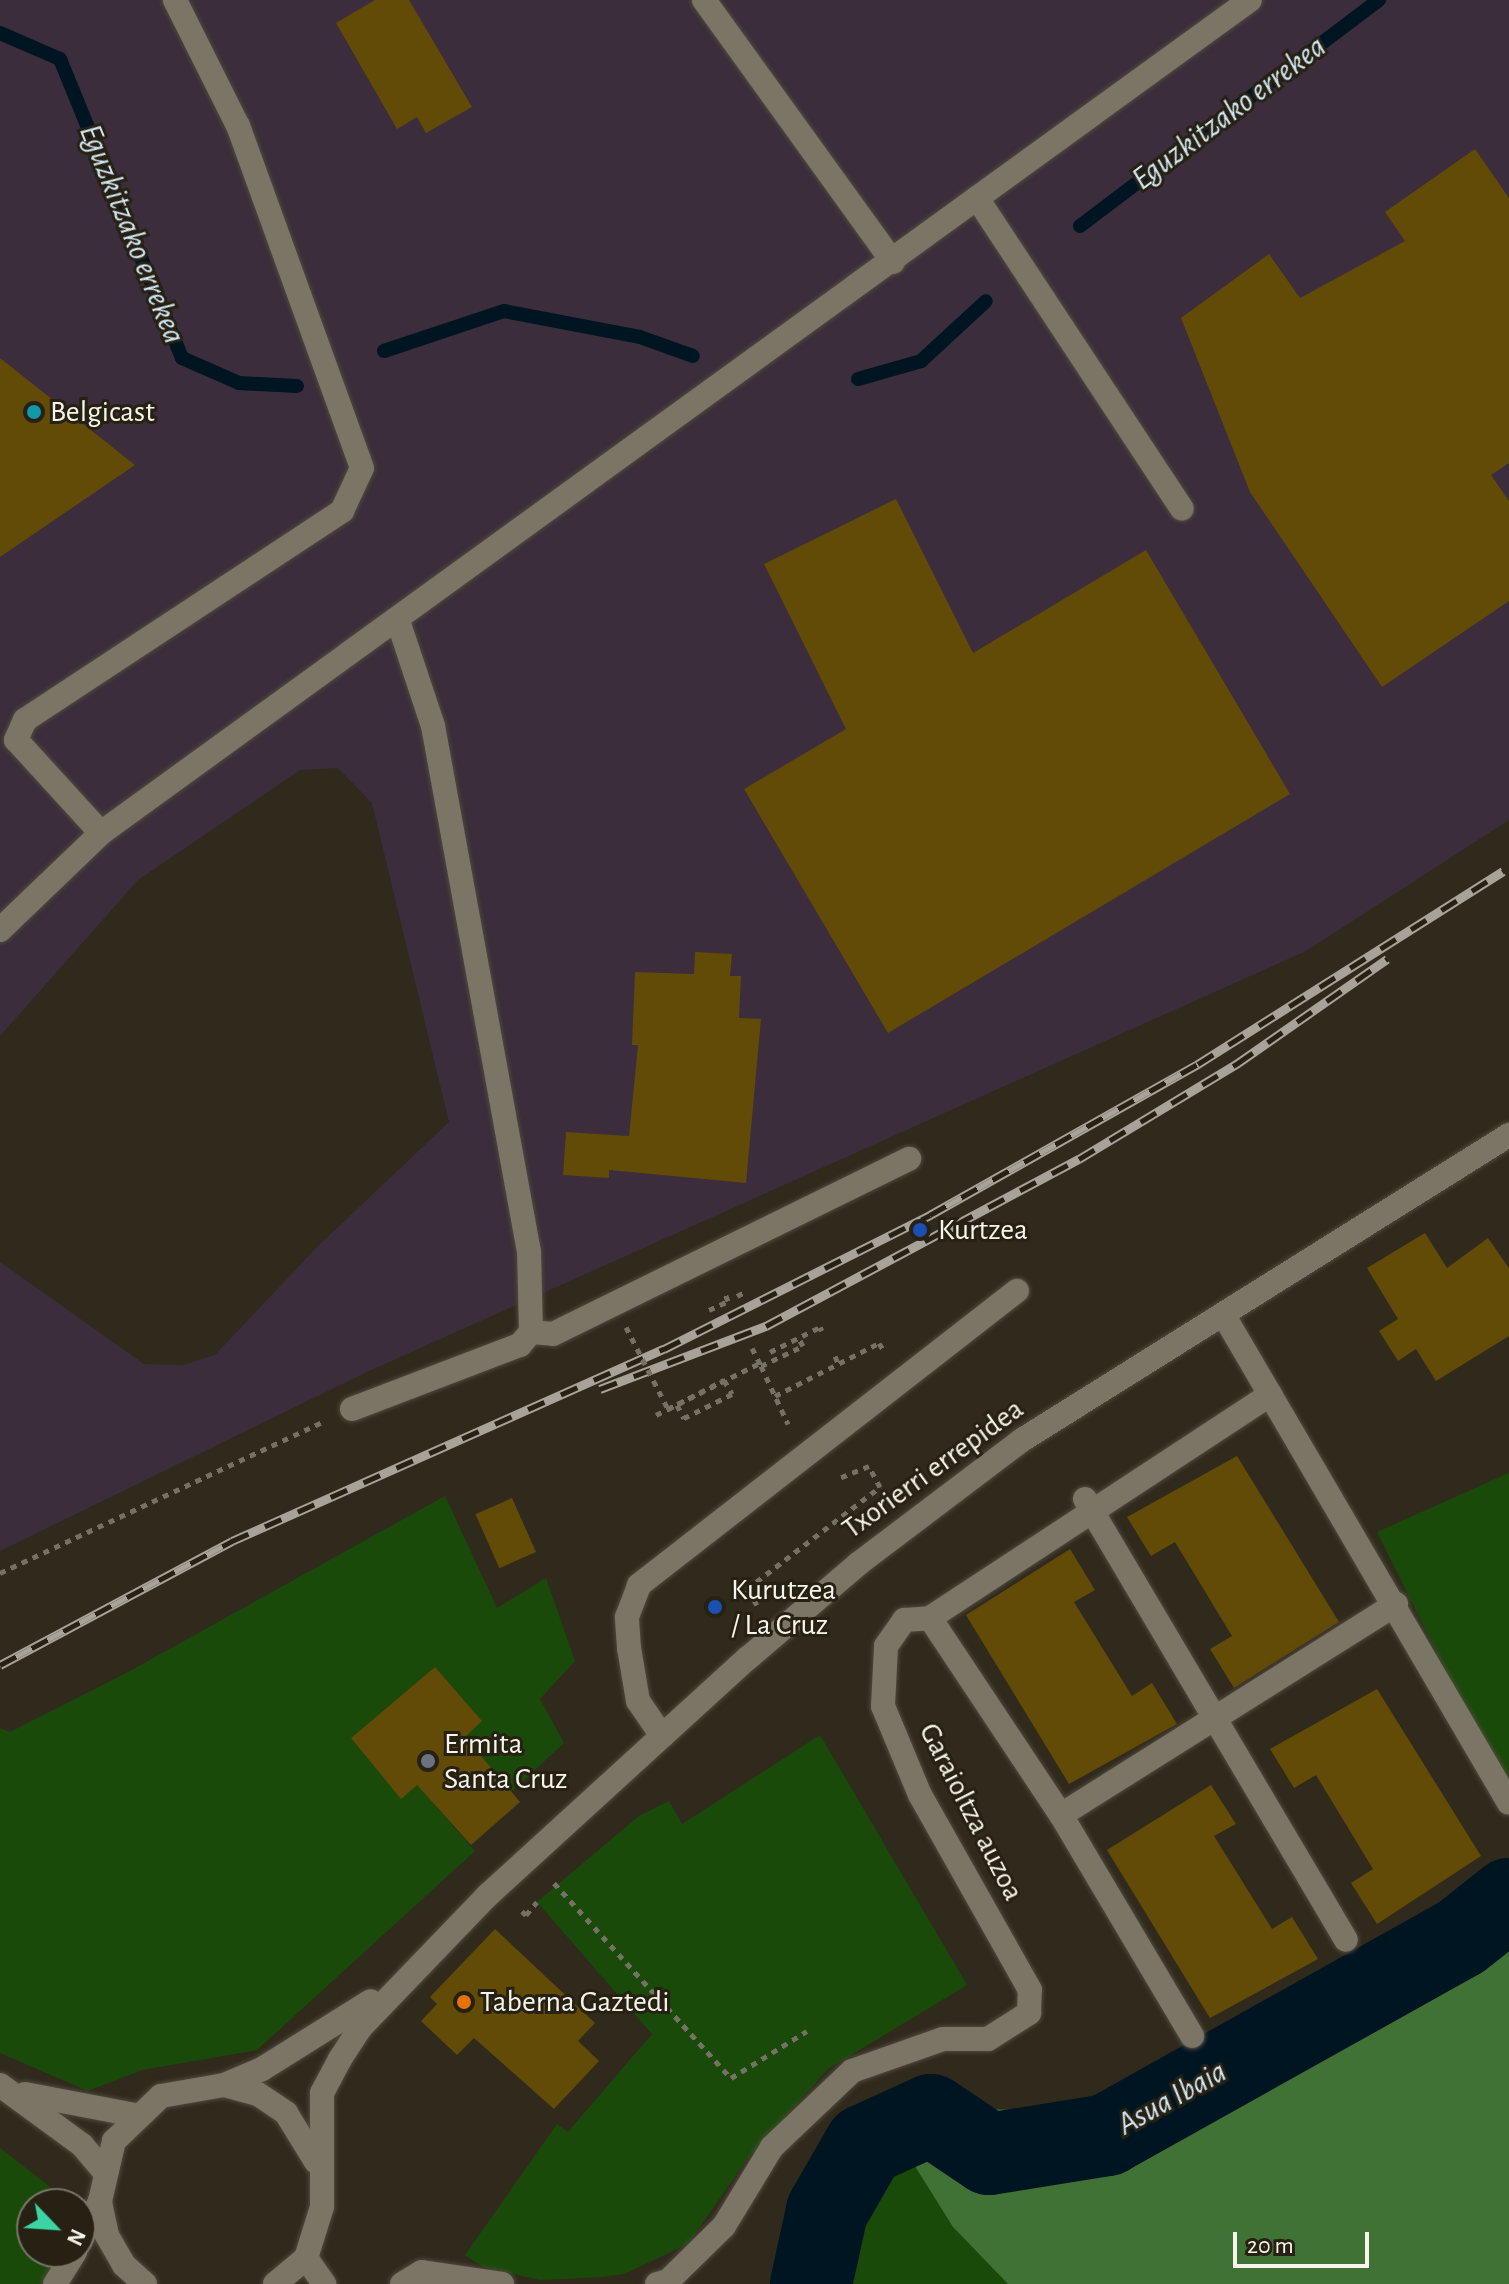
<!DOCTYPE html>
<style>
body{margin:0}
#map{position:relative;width:1509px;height:2284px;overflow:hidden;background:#302a1d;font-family:"Alegreya Sans",sans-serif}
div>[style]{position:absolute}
.industrial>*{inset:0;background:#3b2d3b}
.green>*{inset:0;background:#1a4a0a}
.forest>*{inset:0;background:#417235}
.stream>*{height:14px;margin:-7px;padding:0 7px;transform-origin:7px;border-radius:7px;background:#001522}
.river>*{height:82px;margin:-41px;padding:0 41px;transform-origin:41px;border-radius:41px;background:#001522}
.building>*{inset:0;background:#624b06;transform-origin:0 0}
.path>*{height:5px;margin-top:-2.5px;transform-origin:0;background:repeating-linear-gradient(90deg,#767165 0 6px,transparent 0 12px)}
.roads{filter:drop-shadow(0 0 2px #4e493d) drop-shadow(0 0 2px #4e493d)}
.minor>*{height:24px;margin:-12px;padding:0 12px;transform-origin:12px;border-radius:12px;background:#7b7565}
.rail>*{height:9px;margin-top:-4.5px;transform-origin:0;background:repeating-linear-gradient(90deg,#262113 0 18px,#a8a399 0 36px);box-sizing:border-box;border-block:2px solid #a8a399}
.path-bridge>*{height:5px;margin-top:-2.5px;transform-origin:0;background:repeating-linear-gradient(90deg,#767165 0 6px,transparent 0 12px)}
.dots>*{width:22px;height:22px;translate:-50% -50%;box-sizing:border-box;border:4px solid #262113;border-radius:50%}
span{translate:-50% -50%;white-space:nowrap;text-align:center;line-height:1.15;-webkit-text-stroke:6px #262113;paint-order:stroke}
.poi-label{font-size:30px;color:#f7f4eb}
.left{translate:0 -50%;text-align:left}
.street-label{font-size:30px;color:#f7f4eb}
.water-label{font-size:32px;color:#d3e7f3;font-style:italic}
.north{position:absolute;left:16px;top:2188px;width:80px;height:80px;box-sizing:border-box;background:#262113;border:2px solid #7a7569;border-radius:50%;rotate:115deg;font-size:22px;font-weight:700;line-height:32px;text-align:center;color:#f7f4eb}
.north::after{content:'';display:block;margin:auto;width:28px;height:36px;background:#3bd4a4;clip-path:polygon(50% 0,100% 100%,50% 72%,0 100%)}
.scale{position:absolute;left:1233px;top:2232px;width:136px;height:36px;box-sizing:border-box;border:4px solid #f7f4eb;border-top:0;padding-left:10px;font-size:24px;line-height:28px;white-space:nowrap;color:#f7f4eb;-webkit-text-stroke:6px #262113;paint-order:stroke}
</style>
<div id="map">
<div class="industrial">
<i style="clip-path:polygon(0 0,1509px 0,1509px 820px,1306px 951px,369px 1371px,0 1551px,0 1262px,144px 1364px,183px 1365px,215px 1355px,317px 1247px,449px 1122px,372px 803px,338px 768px,300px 770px,138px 880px,0 1036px)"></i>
</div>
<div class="green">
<i style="clip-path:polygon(1509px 1473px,1509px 1798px,1377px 1532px)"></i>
<i style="clip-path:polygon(445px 1496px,497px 1608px,546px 1578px,575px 1661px,540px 1699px,564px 1743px,511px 1792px,465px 1737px,481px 1720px,435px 1667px,351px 1738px,417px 1785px,475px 1851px,257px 2050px,142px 2070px,88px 2091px,0 2053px,0 1728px,10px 1732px,130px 1671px)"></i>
<i style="clip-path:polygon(820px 1735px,967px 1985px,828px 2069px,748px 2158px,688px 2244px,624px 2274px,602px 2277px,540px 2280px,483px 2267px,465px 2255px,557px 2124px,568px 2132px,652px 2034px,537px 1902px,639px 1816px,669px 1801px,682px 1824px)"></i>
<i style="clip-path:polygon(1509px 1884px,1509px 1934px,1468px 1917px)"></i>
<i style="clip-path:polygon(907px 2130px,916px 2168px,953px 2227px,1008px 2284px,786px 2284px,794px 2259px,850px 2172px)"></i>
<i style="clip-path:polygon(0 2148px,49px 2186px,51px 2204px,32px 2204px,32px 2252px,55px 2252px,58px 2284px,0 2284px)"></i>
</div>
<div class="forest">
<i style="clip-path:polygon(1468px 1917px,1509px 1934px,1509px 2284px,1008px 2284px,953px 2227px,916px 2168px,907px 2130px,979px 2109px,1021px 2110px,1091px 2127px,1188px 2102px)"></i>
</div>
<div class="stream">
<i style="left:0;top:33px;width:65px;rotate:23.4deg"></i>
<i style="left:60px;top:59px;width:323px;rotate:67.8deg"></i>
<i style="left:182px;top:358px;width:62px;rotate:23.7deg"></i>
<i style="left:239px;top:383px;width:58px;rotate:3deg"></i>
<i style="left:1080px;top:226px;width:375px;rotate:-37.1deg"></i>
<i style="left:384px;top:351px;width:126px;rotate:-18.4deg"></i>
<i style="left:504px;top:311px;width:138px;rotate:10.8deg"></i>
<i style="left:640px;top:337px;width:56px;rotate:19.7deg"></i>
<i style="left:858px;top:379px;width:66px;rotate:-15.9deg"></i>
<i style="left:921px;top:361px;width:88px;rotate:-42.7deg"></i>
</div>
<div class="river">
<i style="left:811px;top:2284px;width:75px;rotate:-77.6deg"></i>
<i style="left:827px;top:2211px;width:76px;rotate:-60.1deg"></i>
<i style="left:865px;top:2145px;width:72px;rotate:-24.4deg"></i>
<i style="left:931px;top:2115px;width:70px;rotate:33.9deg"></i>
<i style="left:989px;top:2154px;width:120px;rotate:-9.1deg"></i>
<i style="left:1107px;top:2135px;width:404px;rotate:-29.2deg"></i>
<i style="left:1460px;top:1938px;width:63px;rotate:-38.5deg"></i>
</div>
<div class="building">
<i style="clip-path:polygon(375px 0,409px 0,472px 107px,426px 133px,417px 117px,397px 129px,336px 23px)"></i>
<i style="clip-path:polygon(1475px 149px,1509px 198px,1509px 463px,1491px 475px,1509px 501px,1509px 601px,1382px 687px,1250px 492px,1181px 318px,1269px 254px,1300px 298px,1405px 241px,1385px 212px)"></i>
<i style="clip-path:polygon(0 358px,135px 465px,0 557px)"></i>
<i style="clip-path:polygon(896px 499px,973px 653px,1146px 550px,1290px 794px,888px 1033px,744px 789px,846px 729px,764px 564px)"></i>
<i style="clip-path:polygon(695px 952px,732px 954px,730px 976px,741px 976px,739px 1018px,761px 1019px,746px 1183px,609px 1170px,609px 1178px,563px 1175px,566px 1132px,629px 1136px,638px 1045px,632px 1045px,635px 972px,694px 974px)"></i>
<i style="clip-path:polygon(1425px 1233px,1447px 1268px,1488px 1238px,1509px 1268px,1509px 1336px,1436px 1381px,1416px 1349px,1398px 1361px,1379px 1331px,1398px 1319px,1367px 1268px)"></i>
<i style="clip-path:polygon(1237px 1456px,1339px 1622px,1234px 1688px,1210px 1649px,1232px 1636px,1175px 1542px,1151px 1556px,1127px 1517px)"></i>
<i style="left:512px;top:1498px;width:59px;height:40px;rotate:66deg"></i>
<i style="clip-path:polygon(1070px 1549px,1095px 1590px,1074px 1602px,1132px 1696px,1152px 1683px,1177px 1724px,1069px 1784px,966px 1615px)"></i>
<i style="clip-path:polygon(435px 1667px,482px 1721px,465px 1737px,520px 1802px,471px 1845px,417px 1785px,401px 1799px,351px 1738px)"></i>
<i style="clip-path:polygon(1377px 1689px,1481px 1856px,1377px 1924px,1351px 1883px,1373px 1869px,1316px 1775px,1294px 1788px,1270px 1749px)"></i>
<i style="clip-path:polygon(1211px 1785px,1236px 1824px,1214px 1836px,1272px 1929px,1292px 1917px,1318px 1959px,1210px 2018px,1107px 1850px)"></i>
<i style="clip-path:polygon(495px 1929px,595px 2023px,578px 2041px,599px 2061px,554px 2109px,474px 2038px,457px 2055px,421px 2021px,437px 2004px,430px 1997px)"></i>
</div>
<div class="path">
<i style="left:737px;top:1296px;width:11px;rotate:-27deg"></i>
<i style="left:709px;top:1310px;width:21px;rotate:-25deg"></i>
<i style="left:728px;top:1301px;width:11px;rotate:-112deg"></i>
<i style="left:752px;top:1348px;width:20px;rotate:63deg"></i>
<i style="left:761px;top:1366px;width:47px;rotate:-25.5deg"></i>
<i style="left:803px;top:1346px;width:10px;rotate:-119deg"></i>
<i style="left:770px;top:1352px;width:56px;rotate:-26.6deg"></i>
<i style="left:820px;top:1327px;width:4px;rotate:63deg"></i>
<i style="left:835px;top:1356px;width:8px;rotate:67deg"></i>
<i style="left:761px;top:1366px;width:64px;rotate:65deg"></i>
<i style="left:775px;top:1396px;width:117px;rotate:-27deg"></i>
<i style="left:879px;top:1343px;width:9px;rotate:58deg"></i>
<i style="left:677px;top:1405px;width:15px;rotate:62deg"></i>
<i style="left:656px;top:1415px;width:116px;rotate:-26.6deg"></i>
<i style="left:0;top:1573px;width:356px;rotate:-25.1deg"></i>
<i style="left:757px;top:1605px;width:19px;rotate:-122deg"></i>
<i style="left:747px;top:1589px;width:168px;rotate:-37.5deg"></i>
<i style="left:880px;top:1487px;width:24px;rotate:-118deg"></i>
<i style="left:869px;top:1466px;width:35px;rotate:158deg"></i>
<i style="left:554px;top:1883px;width:263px;rotate:47.8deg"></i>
<i style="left:731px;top:2078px;width:89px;rotate:-31.7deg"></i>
<i style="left:522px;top:1911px;width:6px;rotate:45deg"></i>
<i style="left:526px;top:1915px;width:17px;rotate:-50deg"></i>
</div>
<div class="roads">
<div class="minor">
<i style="left:704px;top:0;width:323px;rotate:54.2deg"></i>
<i style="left:977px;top:198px;width:372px;rotate:56.6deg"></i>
<i style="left:101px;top:833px;width:126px;rotate:-132.4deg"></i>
<i style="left:16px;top:740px;width:22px;rotate:-66deg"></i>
<i style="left:25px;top:720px;width:380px;rotate:-33.4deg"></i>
<i style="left:342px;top:511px;width:47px;rotate:-65.1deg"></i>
<i style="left:362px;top:468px;width:364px;rotate:-109.9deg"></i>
<i style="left:238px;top:126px;width:141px;rotate:-116.6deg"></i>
<i style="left:0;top:930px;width:140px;rotate:-43.8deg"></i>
<i style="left:101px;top:833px;width:1419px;rotate:-35.94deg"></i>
<i style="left:1223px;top:1314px;width:566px;rotate:59.68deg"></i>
<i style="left:531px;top:1332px;width:22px;rotate:5deg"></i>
<i style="left:553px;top:1334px;width:397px;rotate:-26.2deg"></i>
<i style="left:352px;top:1409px;width:180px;rotate:-20.9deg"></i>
<i style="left:520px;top:1345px;width:17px;rotate:-50deg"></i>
<i style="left:531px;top:1332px;width:80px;rotate:-91.4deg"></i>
<i style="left:529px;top:1252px;width:535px;rotate:-100.34deg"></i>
<i style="left:433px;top:726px;width:111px;rotate:-108.4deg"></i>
<i style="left:1085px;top:1499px;width:512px;rotate:59.38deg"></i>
<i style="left:930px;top:1618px;width:237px;rotate:56.4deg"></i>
<i style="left:1061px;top:1815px;width:396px;rotate:-32.2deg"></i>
<i style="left:662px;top:1736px;width:42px;rotate:-124.4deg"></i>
<i style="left:638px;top:1701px;width:54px;rotate:-99.6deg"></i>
<i style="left:629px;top:1648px;width:31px;rotate:-94deg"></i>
<i style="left:627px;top:1617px;width:34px;rotate:-69deg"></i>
<i style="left:639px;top:1585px;width:479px;rotate:-37.9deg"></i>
<i style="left:1061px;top:1815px;width:257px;rotate:59.3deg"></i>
<i style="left:0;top:2085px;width:102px;rotate:36.2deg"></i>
<i style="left:82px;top:2145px;width:33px;rotate:50deg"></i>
<i style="left:224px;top:2085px;width:41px;rotate:-22.8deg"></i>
<i style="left:262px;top:2069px;width:128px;rotate:-32deg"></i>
<i style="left:25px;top:2094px;width:112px;rotate:10.8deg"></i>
<i style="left:80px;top:2241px;width:45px;rotate:-63.4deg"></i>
<i style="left:306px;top:2258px;width:32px;rotate:55deg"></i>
<i style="left:55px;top:2284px;width:38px;rotate:-58deg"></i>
<i style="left:145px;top:2284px;width:28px;rotate:-138deg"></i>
<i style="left:124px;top:2265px;width:34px;rotate:-120deg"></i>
<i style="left:107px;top:2235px;width:35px;rotate:-102deg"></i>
<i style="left:100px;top:2201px;width:62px;rotate:-76.9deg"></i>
<i style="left:114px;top:2141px;width:65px;rotate:-43.8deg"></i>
<i style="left:161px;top:2096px;width:64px;rotate:-9.9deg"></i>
<i style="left:224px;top:2085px;width:35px;rotate:15deg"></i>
<i style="left:258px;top:2094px;width:34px;rotate:34deg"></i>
<i style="left:286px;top:2113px;width:57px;rotate:58.5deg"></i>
<i style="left:275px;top:2284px;width:40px;rotate:-40deg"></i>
<i style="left:306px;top:2258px;width:53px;rotate:-72.6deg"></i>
<i style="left:322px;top:2207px;width:114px;rotate:-90deg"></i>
<i style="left:322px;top:2093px;width:38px;rotate:-62deg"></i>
<i style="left:340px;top:2059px;width:37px;rotate:-57deg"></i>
<i style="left:360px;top:2028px;width:185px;rotate:-46.1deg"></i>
<i style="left:488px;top:1895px;width:352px;rotate:-42.4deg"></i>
<i style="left:748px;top:1658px;width:145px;rotate:-40.5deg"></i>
<i style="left:858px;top:1564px;width:206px;rotate:-37.1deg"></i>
<i style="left:1022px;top:1440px;width:575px;rotate:-32.06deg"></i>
<i style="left:402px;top:2284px;width:23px;rotate:-31deg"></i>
<i style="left:422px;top:2272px;width:81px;rotate:8.5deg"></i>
<i style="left:657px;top:2284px;width:11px;rotate:-15deg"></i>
<i style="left:668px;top:2281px;width:78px;rotate:-44.5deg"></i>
<i style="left:724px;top:2226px;width:92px;rotate:-58.7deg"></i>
<i style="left:772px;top:2147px;width:110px;rotate:-43.5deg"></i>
<i style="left:852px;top:2071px;width:96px;rotate:-19.4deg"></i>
<i style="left:943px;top:2039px;width:45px"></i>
<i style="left:988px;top:2039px;width:49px;rotate:-32.4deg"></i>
<i style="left:1029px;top:2013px;width:23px;rotate:-88deg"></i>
<i style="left:1030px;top:1990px;width:224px;rotate:-119.4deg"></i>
<i style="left:920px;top:1795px;width:96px;rotate:-112.6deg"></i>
<i style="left:883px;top:1706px;width:60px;rotate:-87.1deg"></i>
<i style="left:886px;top:1646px;width:32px;rotate:-55deg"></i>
<i style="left:904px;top:1620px;width:26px;rotate:-4deg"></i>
<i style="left:930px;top:1618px;width:407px;rotate:-33.3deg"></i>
</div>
</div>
<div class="rail">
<i style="left:600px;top:1389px;width:178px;rotate:-20.8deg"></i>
<i style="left:766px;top:1326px;width:355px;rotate:-28.1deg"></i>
<i style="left:1079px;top:1159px;width:186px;rotate:-31.1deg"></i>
<i style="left:1238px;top:1063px;width:182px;rotate:-34.9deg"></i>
<i style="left:0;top:1665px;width:263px;rotate:-28.1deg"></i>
<i style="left:232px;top:1541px;width:473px;rotate:-24deg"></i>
<i style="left:664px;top:1349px;width:298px;rotate:-26.7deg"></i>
<i style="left:930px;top:1215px;width:308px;rotate:-29.4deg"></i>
<i style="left:1198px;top:1064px;width:361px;rotate:-32.3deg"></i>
</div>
<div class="path-bridge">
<i style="left:626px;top:1327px;width:92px;rotate:62.9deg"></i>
<i style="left:668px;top:1409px;width:63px;rotate:-27.4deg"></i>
<i style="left:724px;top:1380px;width:16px;rotate:60deg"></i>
<i style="left:732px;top:1394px;width:54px;rotate:153.4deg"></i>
</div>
<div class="dots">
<i style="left:34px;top:412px;background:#0f9aa8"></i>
<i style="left:920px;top:1230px;background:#1a4fb4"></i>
<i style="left:715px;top:1607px;background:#1a4fb4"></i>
<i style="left:428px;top:1761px;background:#6b7280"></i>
<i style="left:464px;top:2002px;background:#e8710a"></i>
</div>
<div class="poi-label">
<span class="left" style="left:50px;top:412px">Belgicast</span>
<span class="left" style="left:938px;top:1230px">Kurtzea</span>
<span class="left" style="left:731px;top:1607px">Kurutzea<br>/ La Cruz</span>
<span class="left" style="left:444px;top:1761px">Ermita<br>Santa Cruz</span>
<span class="left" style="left:480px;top:2002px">Taberna Gaztedi</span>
</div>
<div class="street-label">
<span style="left:933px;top:1469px;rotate:-36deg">Txorierri errepidea</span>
<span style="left:971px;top:1812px;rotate:63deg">Garaioltza auzoa</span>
</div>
<div class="water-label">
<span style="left:1229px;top:113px;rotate:-37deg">Eguzkitzako errekea</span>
<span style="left:132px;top:234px;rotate:68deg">Eguzkitzako errekea</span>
<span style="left:1172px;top:2098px;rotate:-29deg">Asua Ibaia</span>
</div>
<div class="north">N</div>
<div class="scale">20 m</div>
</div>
